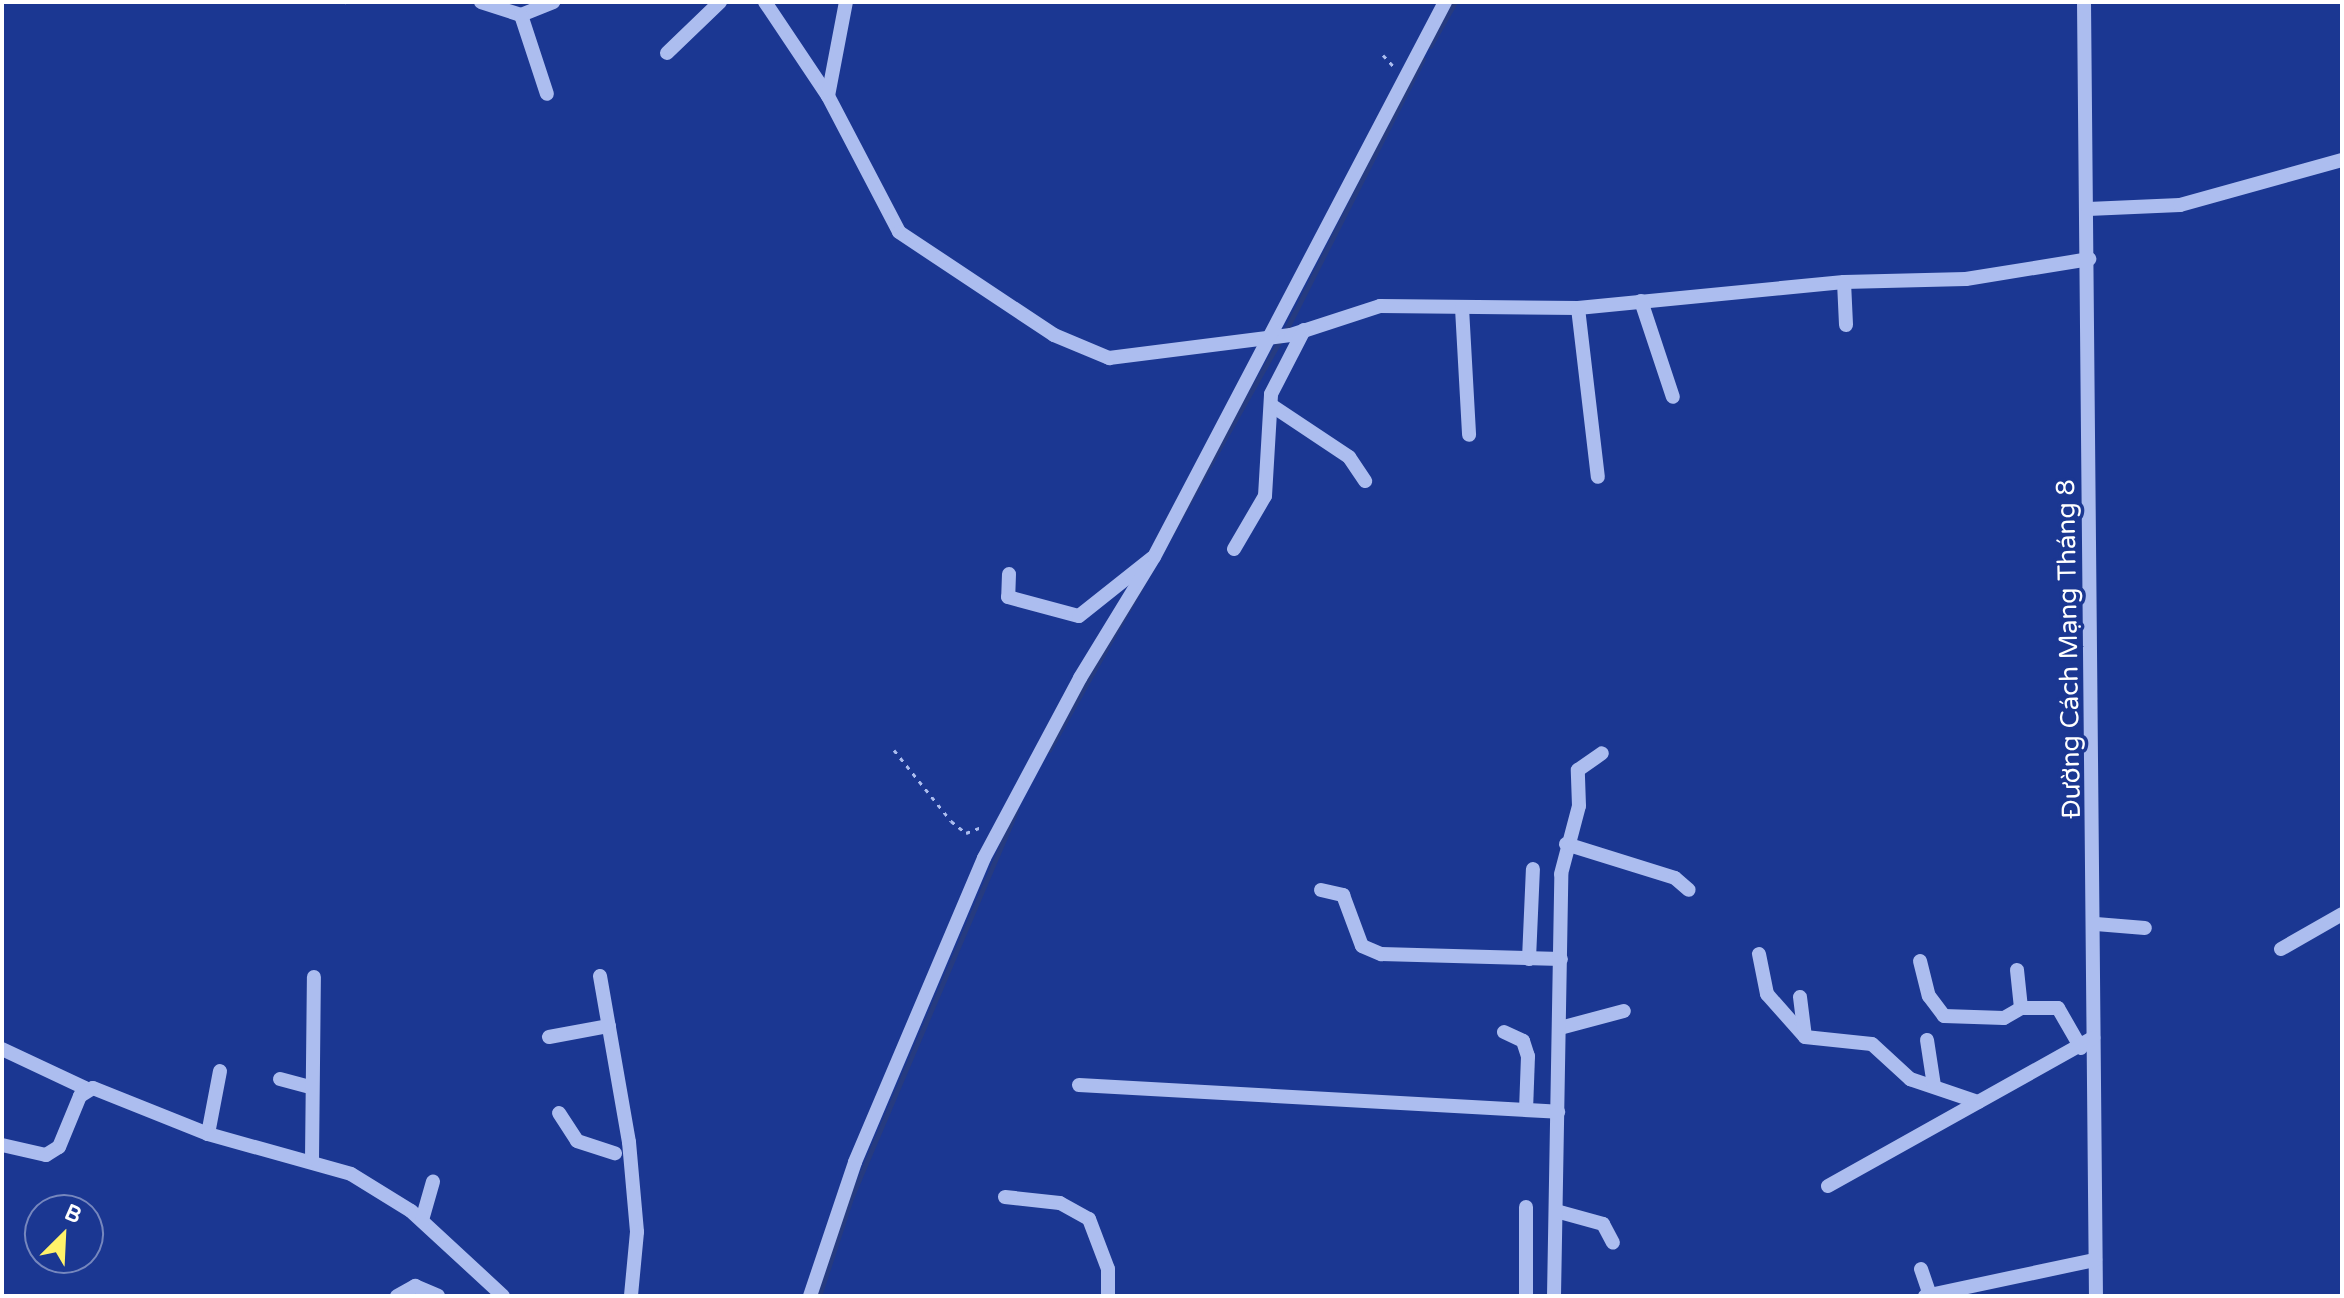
<!DOCTYPE html>
<meta charset="utf-8">
<style>
body{margin:0}
#map{position:relative;width:2344px;height:1298px;overflow:hidden;background:#1b3792;font-family:"Varela Round",sans-serif}
div>[style]{position:absolute}
.stream>*{height:5px;margin:-2.5px;padding:0 2.5px;transform-origin:2.5px;border-radius:2.5px;background:#263b80}
.path>*{height:3px;margin-top:-1.5px;transform-origin:0;background:repeating-linear-gradient(90deg,#acbdef 0 4px,transparent 0 10px)}
.minor>*{height:14px;margin:-7px;padding:0 7px;transform-origin:7px;border-radius:7px;background:#acbdef}
span{translate:-50% -50%;white-space:nowrap;text-align:center;line-height:1.15;-webkit-text-stroke:7px #1b3792;paint-order:stroke}
.street-label{font-size:26px;color:#fff}
.frame{position:absolute;inset:0;border:4px solid #fff;pointer-events:none}
.north{position:absolute;left:24px;top:1194px;width:80px;height:80px;box-sizing:border-box;background:#1b3792;border:2px solid #7687be;border-radius:50%;rotate:24deg;font-size:22px;font-weight:700;line-height:32px;text-align:center;color:#fff}
.north::after{content:'';display:block;margin:auto;width:28px;height:36px;background:#fff26a;clip-path:polygon(50% 0,100% 100%,50% 72%,0 100%)}
</style>
<div id="map">
<div class="stream">
<i style="left:1430px;top:46px;width:51px;rotate:-60.4deg"></i>
<i style="left:1285px;top:332px;width:306px;rotate:-63.2deg"></i>
<i style="left:1049px;top:750px;width:471px;rotate:-60.6deg"></i>
<i style="left:819px;top:1296px;width:103px;rotate:-71.9deg"></i>
<i style="left:851px;top:1198px;width:421px;rotate:-66.9deg"></i>
</div>
<div class="path">
<i style="left:344px;top:3px;width:1px;rotate:-45deg"></i>
<i style="left:1383px;top:55px;width:16px;rotate:47deg"></i>
<i style="left:894px;top:750px;width:91px;rotate:51.2deg"></i>
<i style="left:951px;top:821px;width:19px;rotate:39deg"></i>
<i style="left:966px;top:833px;width:17px;rotate:-21deg"></i>
</div>
<div class="minor">
<i style="left:481px;top:2px;width:42px;rotate:18deg"></i>
<i style="left:521px;top:15px;width:35px;rotate:-22deg"></i>
<i style="left:765px;top:2px;width:113px;rotate:56.2deg"></i>
<i style="left:828px;top:96px;width:153px;rotate:62.4deg"></i>
<i style="left:899px;top:232px;width:186px;rotate:33.6deg"></i>
<i style="left:1054px;top:335px;width:60px;rotate:22.7deg"></i>
<i style="left:1109px;top:358px;width:183px;rotate:-7.2deg"></i>
<i style="left:1291px;top:335px;width:94px;rotate:-18deg"></i>
<i style="left:1380px;top:306px;width:198px;rotate:0.6deg"></i>
<i style="left:1578px;top:308px;width:267px;rotate:-5.6deg"></i>
<i style="left:1844px;top:282px;width:122px;rotate:-1.4deg"></i>
<i style="left:1966px;top:279px;width:125px;rotate:-9.2deg"></i>
<i style="left:2084px;top:2px;width:1294px;rotate:89.47deg"></i>
<i style="left:521px;top:15px;width:83px;rotate:71.8deg"></i>
<i style="left:667px;top:53px;width:74px;rotate:-43.9deg"></i>
<i style="left:828px;top:96px;width:96px;rotate:-79.2deg"></i>
<i style="left:2088px;top:209px;width:92px;rotate:-2.5deg"></i>
<i style="left:2180px;top:205px;width:168px;rotate:-15.5deg"></i>
<i style="left:1844px;top:282px;width:43px;rotate:87.3deg"></i>
<i style="left:1641px;top:301px;width:101px;rotate:71.6deg"></i>
<i style="left:1462px;top:308px;width:127px;rotate:86.8deg"></i>
<i style="left:1578px;top:308px;width:170px;rotate:83.3deg"></i>
<i style="left:1271px;top:405px;width:94px;rotate:33.7deg"></i>
<i style="left:1349px;top:457px;width:29px;rotate:56deg"></i>
<i style="left:1234px;top:549px;width:61px;rotate:-59.7deg"></i>
<i style="left:1265px;top:496px;width:102px;rotate:-86.6deg"></i>
<i style="left:1271px;top:394px;width:72px;rotate:-62.7deg"></i>
<i style="left:1009px;top:574px;width:23px;rotate:92deg"></i>
<i style="left:1008px;top:597px;width:73px;rotate:15deg"></i>
<i style="left:1079px;top:616px;width:93px;rotate:-38.5deg"></i>
<i style="left:1566px;top:844px;width:114px;rotate:17.3deg"></i>
<i style="left:1675px;top:878px;width:18px;rotate:41deg"></i>
<i style="left:1321px;top:890px;width:23px;rotate:13deg"></i>
<i style="left:1343px;top:895px;width:54px;rotate:69.6deg"></i>
<i style="left:1362px;top:946px;width:21px;rotate:23deg"></i>
<i style="left:1381px;top:954px;width:180px;rotate:1.6deg"></i>
<i style="left:2096px;top:924px;width:49px;rotate:4.7deg"></i>
<i style="left:2281px;top:949px;width:70px;rotate:-29.8deg"></i>
<i style="left:1759px;top:954px;width:41px;rotate:78.7deg"></i>
<i style="left:1767px;top:994px;width:57px;rotate:48.5deg"></i>
<i style="left:1805px;top:1037px;width:67px;rotate:6deg"></i>
<i style="left:1872px;top:1044px;width:52px;rotate:42.6deg"></i>
<i style="left:1910px;top:1079px;width:72px;rotate:18.7deg"></i>
<i style="left:1529px;top:959px;width:90px;rotate:-87.5deg"></i>
<i style="left:1920px;top:961px;width:36px;rotate:76deg"></i>
<i style="left:1929px;top:996px;width:25px;rotate:53deg"></i>
<i style="left:1944px;top:1016px;width:60px;rotate:1.9deg"></i>
<i style="left:2004px;top:1018px;width:20px;rotate:-30deg"></i>
<i style="left:2021px;top:1008px;width:37px"></i>
<i style="left:2058px;top:1008px;width:46px;rotate:60.1deg"></i>
<i style="left:2017px;top:970px;width:38px;rotate:84deg"></i>
<i style="left:600px;top:976px;width:169px;rotate:80.1deg"></i>
<i style="left:629px;top:1142px;width:90px;rotate:84.9deg"></i>
<i style="left:637px;top:1232px;width:64px;rotate:95.4deg"></i>
<i style="left:1800px;top:997px;width:40px;rotate:82.9deg"></i>
<i style="left:1560px;top:1028px;width:66px;rotate:-14.9deg"></i>
<i style="left:1504px;top:1032px;width:21px;rotate:25deg"></i>
<i style="left:1523px;top:1041px;width:16px;rotate:72deg"></i>
<i style="left:1528px;top:1056px;width:54px;rotate:92.1deg"></i>
<i style="left:549px;top:1037px;width:61px;rotate:-10.4deg"></i>
<i style="left:1927px;top:1040px;width:47px;rotate:81.3deg"></i>
<i style="left:2px;top:1049px;width:92px;rotate:25.2deg"></i>
<i style="left:280px;top:1079px;width:31px;rotate:15deg"></i>
<i style="left:1079px;top:1085px;width:480px;rotate:3.2deg"></i>
<i style="left:559px;top:1113px;width:33px;rotate:57deg"></i>
<i style="left:577px;top:1141px;width:40px;rotate:18deg"></i>
<i style="left:208px;top:1134px;width:64px;rotate:-79.2deg"></i>
<i style="left:2px;top:1145px;width:45px;rotate:12.8deg"></i>
<i style="left:46px;top:1155px;width:15px;rotate:-32deg"></i>
<i style="left:59px;top:1147px;width:55px;rotate:-67.6deg"></i>
<i style="left:80px;top:1096px;width:15px;rotate:-32deg"></i>
<i style="left:93px;top:1088px;width:124px;rotate:21.8deg"></i>
<i style="left:208px;top:1134px;width:148px;rotate:15.6deg"></i>
<i style="left:351px;top:1174px;width:70px;rotate:31.7deg"></i>
<i style="left:411px;top:1211px;width:125px;rotate:42.7deg"></i>
<i style="left:312px;top:1159px;width:182px;rotate:-89.4deg"></i>
<i style="left:1828px;top:1186px;width:304px;rotate:-29.2deg"></i>
<i style="left:1005px;top:1197px;width:55px;rotate:6.2deg"></i>
<i style="left:1060px;top:1203px;width:33px;rotate:29deg"></i>
<i style="left:1089px;top:1219px;width:53px;rotate:69.2deg"></i>
<i style="left:1108px;top:1269px;width:27px;rotate:90deg"></i>
<i style="left:1556px;top:1211px;width:49px;rotate:15.5deg"></i>
<i style="left:1603px;top:1224px;width:21px;rotate:62deg"></i>
<i style="left:422px;top:1220px;width:40px;rotate:-74deg"></i>
<i style="left:1921px;top:1269px;width:28px;rotate:71deg"></i>
<i style="left:397px;top:1296px;width:21px;rotate:-29deg"></i>
<i style="left:415px;top:1286px;width:25px;rotate:23deg"></i>
<i style="left:810px;top:1296px;width:141px;rotate:-71.4deg"></i>
<i style="left:855px;top:1162px;width:330px;rotate:-67deg"></i>
<i style="left:984px;top:858px;width:204px;rotate:-61.9deg"></i>
<i style="left:1080px;top:678px;width:142px;rotate:-58.6deg"></i>
<i style="left:1154px;top:557px;width:627px;rotate:-62.33deg"></i>
<i style="left:1526px;top:1296px;width:89px;rotate:-90deg"></i>
<i style="left:1554px;top:1296px;width:422px;rotate:-89deg"></i>
<i style="left:1561px;top:874px;width:70px;rotate:-75.2deg"></i>
<i style="left:1579px;top:806px;width:36px;rotate:-92deg"></i>
<i style="left:1578px;top:770px;width:29px;rotate:-35deg"></i>
<i style="left:1925px;top:1296px;width:174px;rotate:-12deg"></i>
</div>
<div class="street-label">
<span style="left:2069px;top:649px;rotate:-91deg">Đường Cách Mạng Tháng 8</span>
</div>
<div class="frame"></div>
<div class="north">B</div>
</div>
